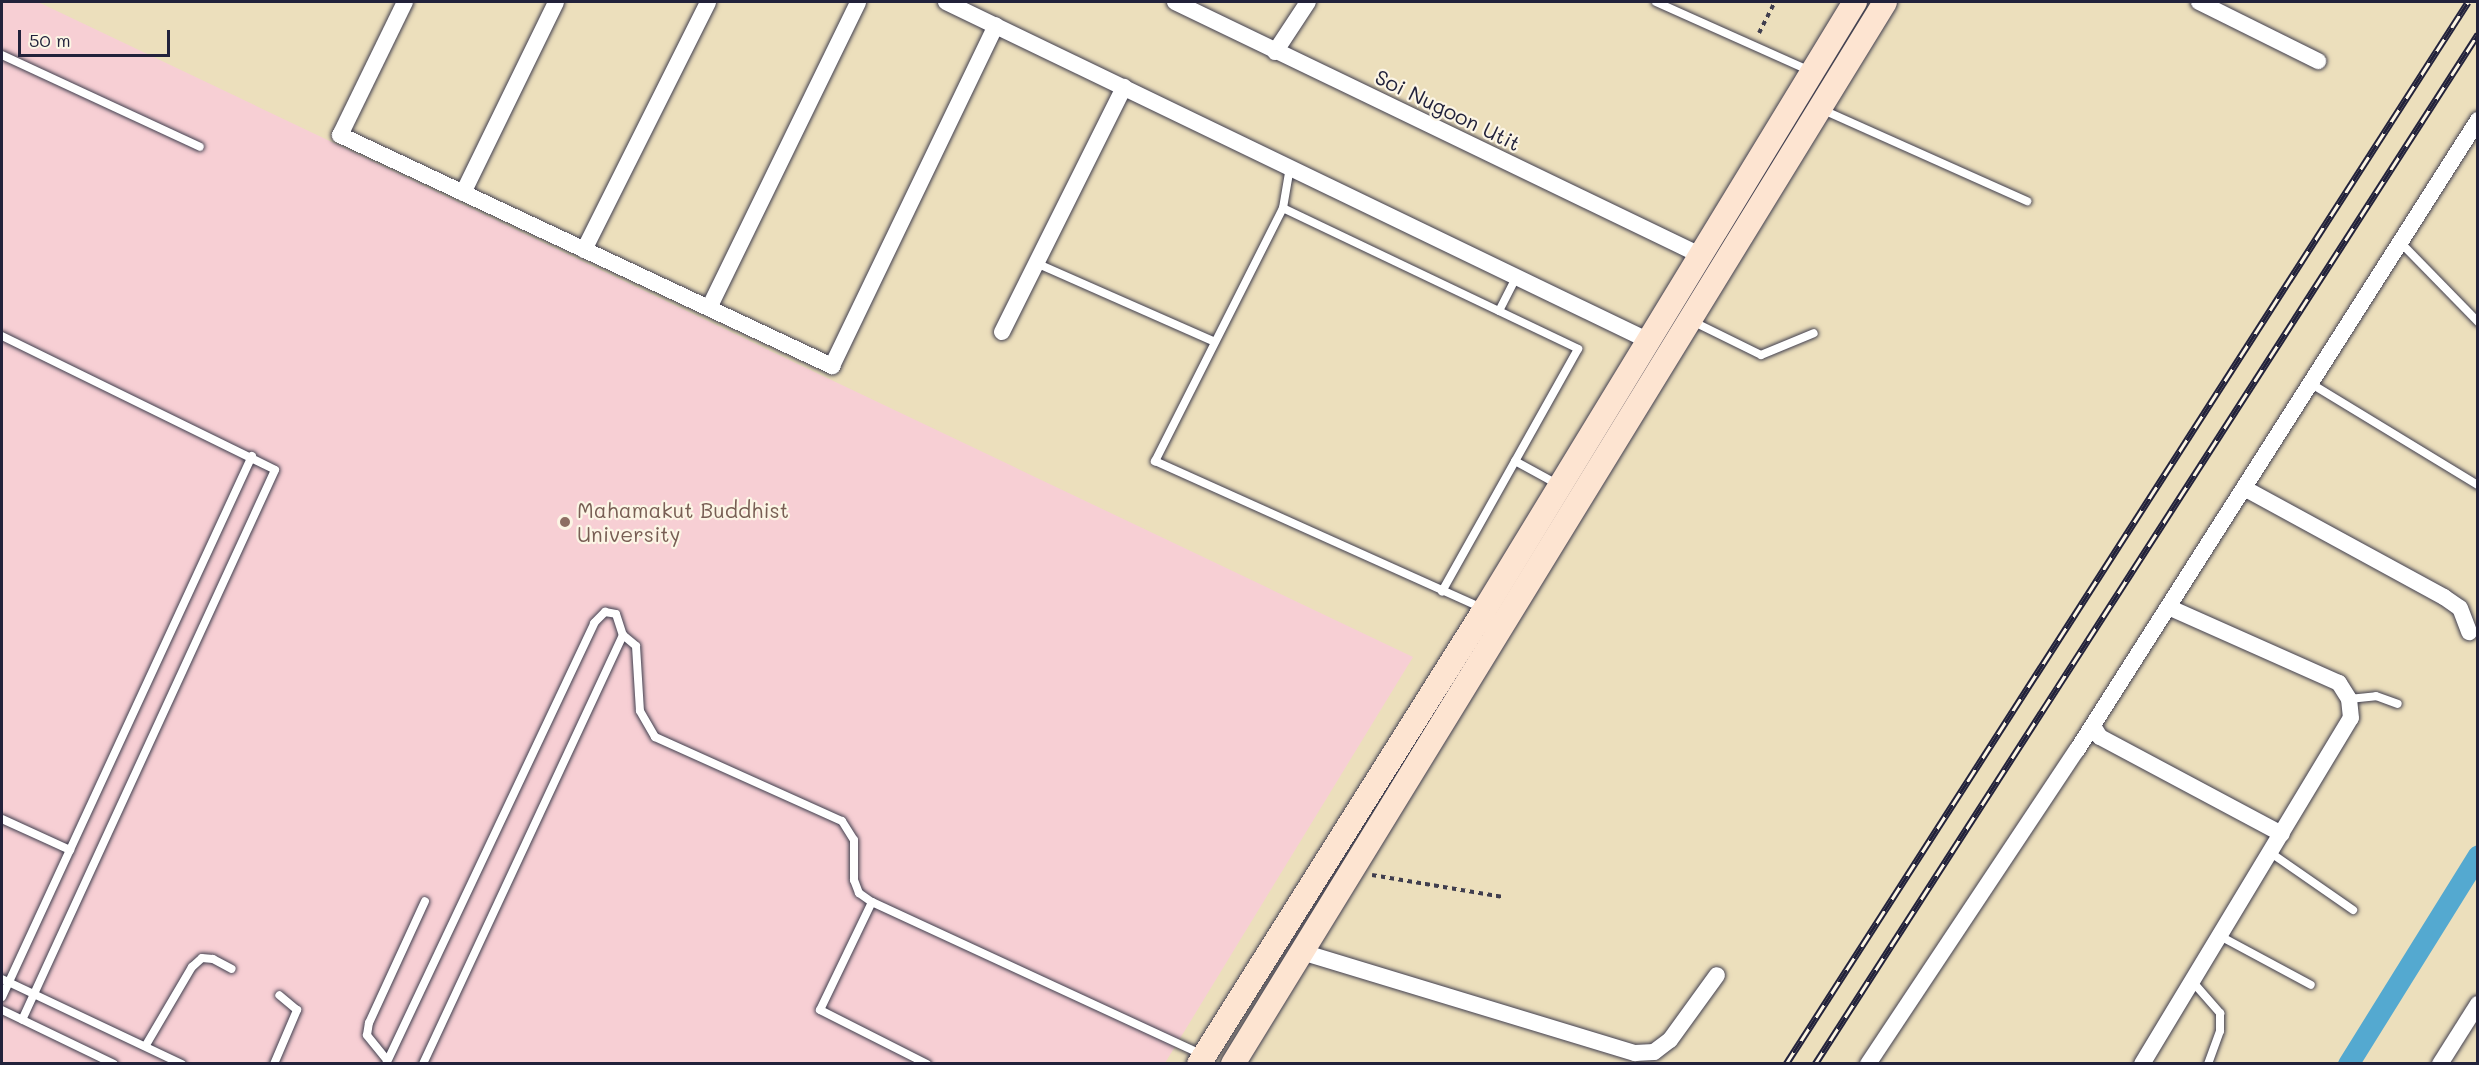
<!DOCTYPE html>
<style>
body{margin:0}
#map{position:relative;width:2479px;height:1065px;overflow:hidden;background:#ecdfbc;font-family:Mali,sans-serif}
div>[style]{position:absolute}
.built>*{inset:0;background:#f7cfd4}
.canal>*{height:21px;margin:-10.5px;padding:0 10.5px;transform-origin:10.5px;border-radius:10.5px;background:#54a9d0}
.path>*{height:4px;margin-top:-2px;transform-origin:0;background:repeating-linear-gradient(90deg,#403e4e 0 4.5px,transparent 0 9px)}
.roads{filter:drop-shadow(0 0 2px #403e4e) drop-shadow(0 0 2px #403e4e)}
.service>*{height:8px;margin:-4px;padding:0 4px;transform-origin:4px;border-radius:4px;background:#fff}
.minor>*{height:16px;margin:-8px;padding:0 8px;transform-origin:8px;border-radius:8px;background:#fff}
.secondary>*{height:24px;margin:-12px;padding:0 12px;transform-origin:12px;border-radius:12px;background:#fde4d1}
.rail>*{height:7px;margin-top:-3.5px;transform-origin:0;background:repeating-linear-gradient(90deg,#fcf5e5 0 14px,#22223b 0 28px);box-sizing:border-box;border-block:2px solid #22223b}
.dots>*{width:16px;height:16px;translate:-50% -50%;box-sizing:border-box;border:3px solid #fcf5e5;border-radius:50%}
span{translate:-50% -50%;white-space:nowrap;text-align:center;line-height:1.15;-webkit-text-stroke:4.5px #fcf5e5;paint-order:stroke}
.street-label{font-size:21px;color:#22223b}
.education-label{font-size:21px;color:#785e54}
.left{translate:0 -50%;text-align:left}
.frame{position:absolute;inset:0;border:3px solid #22223b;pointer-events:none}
.scale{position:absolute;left:18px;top:30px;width:152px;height:27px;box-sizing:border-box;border:3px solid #22223b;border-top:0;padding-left:8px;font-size:18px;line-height:21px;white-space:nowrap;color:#22223b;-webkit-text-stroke:4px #fcf5e5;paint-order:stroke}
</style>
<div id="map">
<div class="built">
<i style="clip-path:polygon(2px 2px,38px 2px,1413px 657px,1165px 1063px,2px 1064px)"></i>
</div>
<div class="canal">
<i style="left:2348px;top:1064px;width:246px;rotate:-58.1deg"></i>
</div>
<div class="path">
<i style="left:1759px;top:33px;width:35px;rotate:-63deg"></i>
<i style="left:1372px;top:875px;width:133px;rotate:9.5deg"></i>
</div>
<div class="roads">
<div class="service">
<i style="left:1656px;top:2px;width:169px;rotate:24.1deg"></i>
<i style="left:2px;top:55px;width:218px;rotate:24.9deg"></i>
<i style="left:1821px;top:109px;width:226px;rotate:24.1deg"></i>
<i style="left:1290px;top:167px;width:42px;rotate:99.7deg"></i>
<i style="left:1283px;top:208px;width:284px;rotate:116.8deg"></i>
<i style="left:1155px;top:461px;width:359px;rotate:24.2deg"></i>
<i style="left:1283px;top:208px;width:327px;rotate:25.5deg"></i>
<i style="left:1578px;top:349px;width:278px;rotate:119.3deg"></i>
<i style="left:2400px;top:242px;width:112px;rotate:45.7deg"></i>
<i style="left:1036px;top:263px;width:193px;rotate:23.8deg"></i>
<i style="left:1499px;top:311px;width:39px;rotate:-63deg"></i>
<i style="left:1692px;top:321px;width:77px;rotate:26.2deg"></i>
<i style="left:1761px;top:355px;width:57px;rotate:-22.5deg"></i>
<i style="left:2px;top:336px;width:304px;rotate:26.1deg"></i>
<i style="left:275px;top:470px;width:605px;rotate:114.7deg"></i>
<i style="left:2310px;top:383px;width:197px;rotate:31.3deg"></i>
<i style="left:1515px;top:461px;width:50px;rotate:28.6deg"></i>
<i style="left:623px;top:635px;width:17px;rotate:40deg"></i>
<i style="left:636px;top:646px;width:65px;rotate:86.5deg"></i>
<i style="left:640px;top:711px;width:30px;rotate:60deg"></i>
<i style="left:655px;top:737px;width:205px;rotate:24.2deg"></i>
<i style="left:842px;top:821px;width:22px;rotate:58deg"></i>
<i style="left:854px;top:840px;width:40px;rotate:90deg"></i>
<i style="left:854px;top:880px;width:14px;rotate:69deg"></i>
<i style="left:859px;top:893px;width:16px;rotate:35deg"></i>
<i style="left:2349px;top:699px;width:27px;rotate:-6deg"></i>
<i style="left:2376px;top:696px;width:23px;rotate:20deg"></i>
<i style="left:2px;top:819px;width:75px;rotate:24.5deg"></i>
<i style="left:2271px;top:853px;width:100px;rotate:34.8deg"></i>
<i style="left:2220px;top:936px;width:103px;rotate:28.3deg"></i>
<i style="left:2px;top:979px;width:199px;rotate:25.3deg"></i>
<i style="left:2192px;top:981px;width:43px;rotate:48.8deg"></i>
<i style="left:2220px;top:1013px;width:18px;rotate:90deg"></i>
<i style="left:2220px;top:1031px;width:35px;rotate:110deg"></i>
<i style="left:2px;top:997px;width:596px;rotate:-65.2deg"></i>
<i style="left:2px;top:1010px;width:124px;rotate:25.7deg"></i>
<i style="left:146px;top:1045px;width:91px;rotate:-59.5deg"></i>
<i style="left:192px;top:967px;width:13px;rotate:-42deg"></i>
<i style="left:202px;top:958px;width:11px;rotate:5deg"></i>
<i style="left:213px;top:959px;width:21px;rotate:28deg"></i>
<i style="left:387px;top:1060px;width:32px;rotate:-129deg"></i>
<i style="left:367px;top:1035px;width:12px;rotate:-81deg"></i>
<i style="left:369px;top:1023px;width:134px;rotate:-65.3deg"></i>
<i style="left:274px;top:1064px;width:59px;rotate:-66.9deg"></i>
<i style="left:297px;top:1010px;width:23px;rotate:-140deg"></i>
<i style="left:386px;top:1064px;width:488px;rotate:-64.7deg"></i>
<i style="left:594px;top:623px;width:16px;rotate:-45deg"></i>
<i style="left:605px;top:612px;width:11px;rotate:10deg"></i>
<i style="left:616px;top:614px;width:22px;rotate:72deg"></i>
<i style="left:623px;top:635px;width:473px;rotate:115deg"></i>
<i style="left:927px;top:1064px;width:120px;rotate:-153.2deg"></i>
<i style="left:820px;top:1010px;width:120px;rotate:-64.3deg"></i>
<i style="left:872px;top:902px;width:362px;rotate:24.8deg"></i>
</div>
<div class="minor">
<i style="left:405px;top:2px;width:148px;rotate:116deg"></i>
<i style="left:340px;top:135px;width:544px;rotate:25.15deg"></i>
<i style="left:832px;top:366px;width:378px;rotate:-64.3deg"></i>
<i style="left:946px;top:2px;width:780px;rotate:25.74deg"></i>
<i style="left:1175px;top:2px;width:585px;rotate:25.73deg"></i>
<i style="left:2199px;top:2px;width:133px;rotate:26.4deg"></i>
<i style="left:1275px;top:52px;width:60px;rotate:-56.6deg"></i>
<i style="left:463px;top:193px;width:212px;rotate:-64deg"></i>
<i style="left:584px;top:250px;width:277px;rotate:-63.4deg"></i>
<i style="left:709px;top:308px;width:340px;rotate:-64deg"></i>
<i style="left:1002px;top:332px;width:274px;rotate:-63.5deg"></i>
<i style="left:2244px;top:488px;width:228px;rotate:28.6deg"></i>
<i style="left:2444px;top:597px;width:19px;rotate:35deg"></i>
<i style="left:2460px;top:608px;width:26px;rotate:69deg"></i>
<i style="left:2093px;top:726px;width:13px;rotate:58deg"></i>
<i style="left:2100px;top:737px;width:206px;rotate:28.1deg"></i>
<i style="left:1302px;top:952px;width:348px;rotate:16.9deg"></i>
<i style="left:1635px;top:1053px;width:19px;rotate:-3deg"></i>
<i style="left:1654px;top:1052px;width:20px;rotate:-37deg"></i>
<i style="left:1670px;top:1040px;width:80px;rotate:-54.1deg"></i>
<i style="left:1868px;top:1064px;width:377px;rotate:-56.4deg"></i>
<i style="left:2077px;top:750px;width:747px;rotate:-57.52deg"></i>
<i style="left:2142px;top:1064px;width:404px;rotate:-58.9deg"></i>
<i style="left:2351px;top:718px;width:19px;rotate:-96deg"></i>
<i style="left:2349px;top:699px;width:19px;rotate:-122deg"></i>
<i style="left:2339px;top:683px;width:187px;rotate:-156deg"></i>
<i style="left:2440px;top:1064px;width:71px;rotate:-57.7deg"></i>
</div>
<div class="secondary">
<i style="left:1199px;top:1064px;width:537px;rotate:-57.85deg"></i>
<i style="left:1485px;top:609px;width:711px;rotate:-58.64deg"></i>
<i style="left:1233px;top:1064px;width:1246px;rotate:-58.45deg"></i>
</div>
</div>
<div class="rail">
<i style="left:1786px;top:1064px;width:1262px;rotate:-57.29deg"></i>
<i style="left:1815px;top:1064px;width:1225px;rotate:-57.23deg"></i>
</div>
<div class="dots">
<i style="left:565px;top:522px;background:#8d6e63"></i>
</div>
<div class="street-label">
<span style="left:1448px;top:110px;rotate:26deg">Soi Nugoon Utit</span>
</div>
<div class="education-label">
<span class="left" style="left:577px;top:522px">Mahamakut Buddhist<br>University</span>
</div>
<div class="frame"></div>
<div class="scale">50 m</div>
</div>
